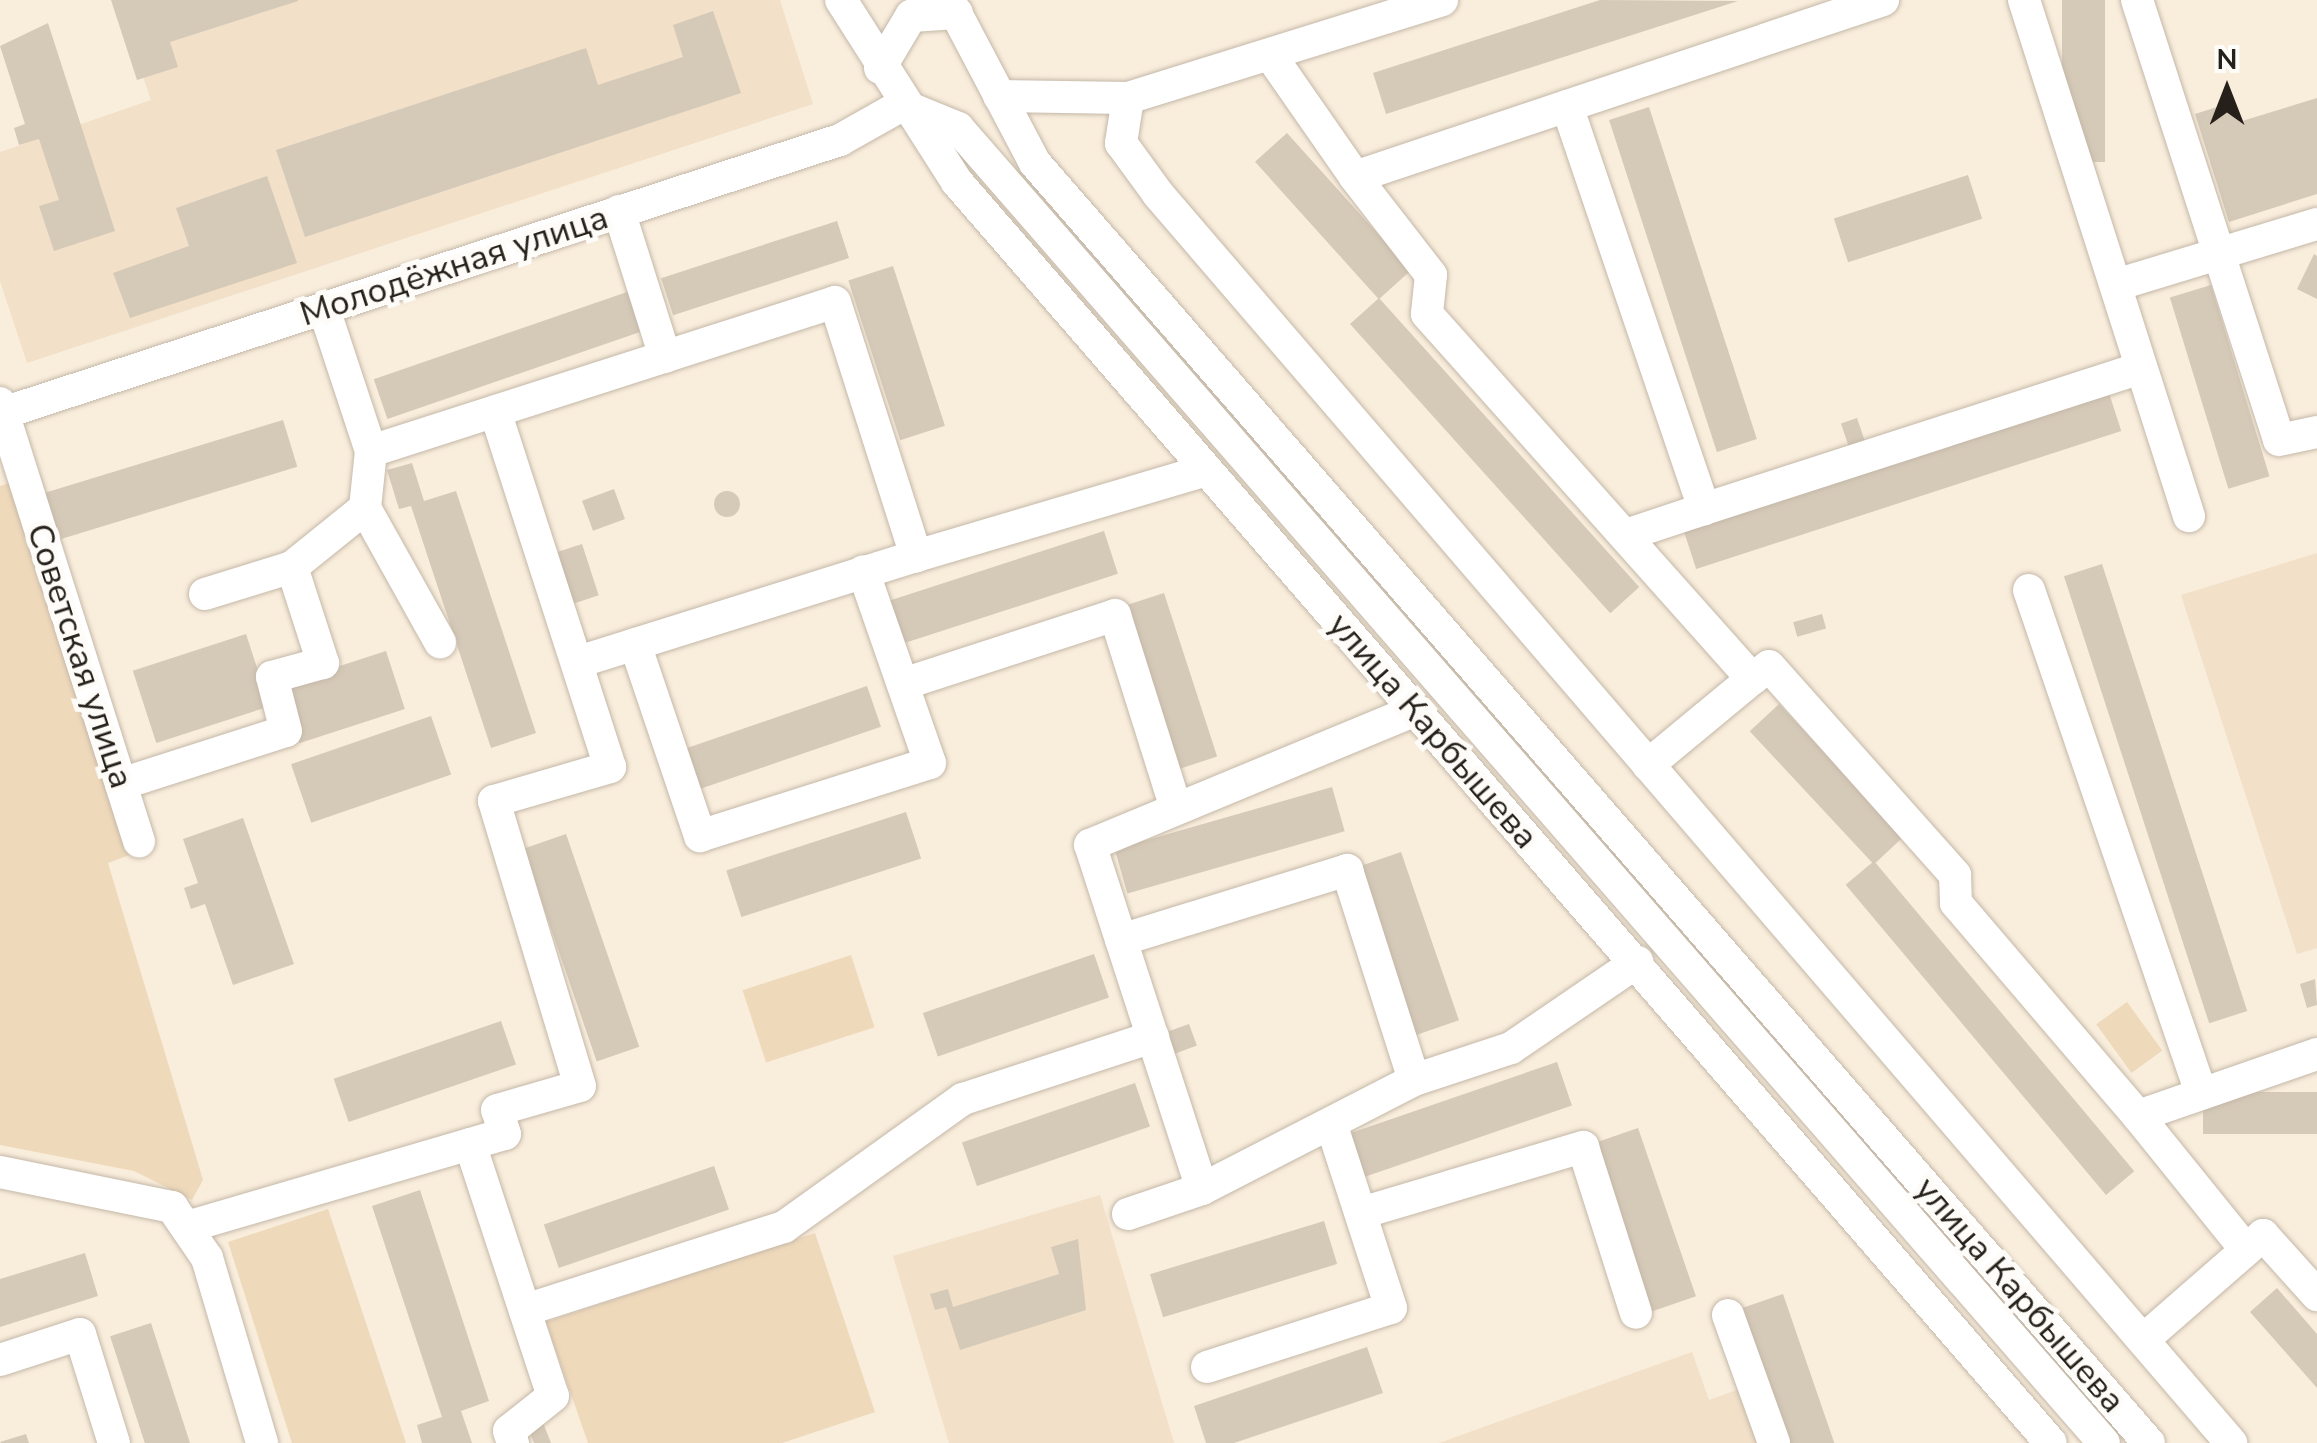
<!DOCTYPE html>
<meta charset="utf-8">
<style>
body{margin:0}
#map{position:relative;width:2317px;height:1443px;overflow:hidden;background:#f9eddc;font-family:"Nunito Sans",sans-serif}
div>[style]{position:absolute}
.built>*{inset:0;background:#f2e0c9}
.green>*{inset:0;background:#efd9bb;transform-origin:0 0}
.building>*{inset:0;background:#d5c9b8;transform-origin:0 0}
.round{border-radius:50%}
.roads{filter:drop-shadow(0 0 2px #c4b8a8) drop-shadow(0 0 2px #c4b8a8)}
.minor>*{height:32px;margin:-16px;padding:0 16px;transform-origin:16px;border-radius:16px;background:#fff}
span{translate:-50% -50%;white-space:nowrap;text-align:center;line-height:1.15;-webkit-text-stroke:10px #fefcf8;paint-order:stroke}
.street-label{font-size:35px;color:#25201a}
.north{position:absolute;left:2177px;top:40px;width:100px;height:100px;-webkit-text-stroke:8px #fefcf8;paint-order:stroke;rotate:0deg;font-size:28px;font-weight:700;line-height:40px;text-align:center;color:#25201a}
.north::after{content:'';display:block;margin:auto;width:35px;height:45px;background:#25201a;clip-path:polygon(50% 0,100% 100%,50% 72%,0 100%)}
</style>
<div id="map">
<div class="built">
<i style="clip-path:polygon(117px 0,780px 0,813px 104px,27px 363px,0 281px,0 152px,151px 100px)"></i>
<i style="clip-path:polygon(2317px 553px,2317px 948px,2297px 954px,2181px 595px)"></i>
<i style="clip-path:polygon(1100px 1195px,1174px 1443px,949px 1443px,893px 1256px)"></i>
<i style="clip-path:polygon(1692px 1352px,1709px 1400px,1745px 1387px,1764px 1443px,1439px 1443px)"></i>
</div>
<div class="green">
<i style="clip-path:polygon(19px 480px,135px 853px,108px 863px,203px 1180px,192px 1200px,134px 1171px,0 1145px,0 486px)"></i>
<i style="left:851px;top:955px;width:76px;height:114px;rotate:72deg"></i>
<i style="left:2127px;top:1002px;width:60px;height:38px;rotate:54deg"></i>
<i style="clip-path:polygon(328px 1209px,406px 1443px,292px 1443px,228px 1242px)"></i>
<i style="clip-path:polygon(815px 1233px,875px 1412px,782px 1443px,588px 1443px,546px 1322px)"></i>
</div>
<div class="building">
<i style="clip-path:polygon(111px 0,298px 0,298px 1px,170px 42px,178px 67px,137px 80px)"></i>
<i style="clip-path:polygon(1600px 0,1738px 1px,1386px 114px,1373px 73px)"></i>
<i style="left:2062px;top:0;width:43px;height:162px"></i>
<i style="clip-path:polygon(713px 11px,741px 93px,305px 237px,276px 150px,586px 48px,598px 85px,683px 57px,673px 25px)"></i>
<i style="clip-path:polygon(48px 23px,115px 231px,54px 251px,39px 206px,59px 200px,39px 139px,19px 145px,14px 128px,25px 124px,0 46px)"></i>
<i style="clip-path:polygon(2317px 98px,2317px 194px,2229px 222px,2195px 114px,2233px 102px,2239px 122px)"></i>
<i style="left:1649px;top:107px;width:349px;height:42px;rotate:72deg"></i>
<i style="left:1287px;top:133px;width:185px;height:43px;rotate:48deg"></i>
<i style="left:1968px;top:175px;width:46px;height:141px;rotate:72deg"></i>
<i style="clip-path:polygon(267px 176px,297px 263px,130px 318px,113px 273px,189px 246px,176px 208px)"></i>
<i style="left:837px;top:221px;width:39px;height:185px;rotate:72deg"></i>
<i style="clip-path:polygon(2314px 254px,2317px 256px,2317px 299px,2297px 289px)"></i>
<i style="left:893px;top:266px;width:168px;height:47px;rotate:72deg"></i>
<i style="left:2211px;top:285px;width:200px;height:43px;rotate:73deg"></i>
<i style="left:630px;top:291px;width:42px;height:271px;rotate:71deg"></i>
<i style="left:1379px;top:298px;width:389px;height:39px;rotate:48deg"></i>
<i style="left:2108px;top:390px;width:43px;height:447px;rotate:72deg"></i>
<i style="left:1857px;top:418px;width:24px;height:17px;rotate:71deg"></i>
<i style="left:283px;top:420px;width:49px;height:253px;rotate:73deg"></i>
<i style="clip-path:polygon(412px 463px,424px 501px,456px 491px,536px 733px,491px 748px,411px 506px,399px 509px,387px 470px)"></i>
<i style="left:614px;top:489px;width:32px;height:34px;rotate:70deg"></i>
<i class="round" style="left:714px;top:491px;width:26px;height:26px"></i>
<i style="left:1104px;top:531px;width:45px;height:230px;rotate:72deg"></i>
<i style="left:582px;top:544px;width:54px;height:26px;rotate:72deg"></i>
<i style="left:2102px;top:564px;width:470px;height:40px;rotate:72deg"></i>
<i style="left:1164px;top:593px;width:172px;height:48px;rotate:72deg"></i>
<i style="left:1822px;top:614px;width:15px;height:30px;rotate:74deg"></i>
<i style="left:246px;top:634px;width:76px;height:119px;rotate:72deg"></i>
<i style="left:386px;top:651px;width:61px;height:111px;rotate:72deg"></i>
<i style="left:867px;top:686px;width:43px;height:194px;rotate:71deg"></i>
<i style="left:1779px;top:704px;width:182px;height:40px;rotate:47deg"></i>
<i style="left:431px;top:716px;width:62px;height:148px;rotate:71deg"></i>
<i style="left:1332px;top:787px;width:46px;height:226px;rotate:74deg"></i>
<i style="left:906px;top:812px;width:49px;height:189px;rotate:72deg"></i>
<i style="clip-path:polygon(243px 818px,294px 964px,233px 985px,205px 904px,191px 909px,184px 888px,198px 883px,183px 839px)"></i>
<i style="left:566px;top:834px;width:225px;height:45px;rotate:71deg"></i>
<i style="left:1401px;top:852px;width:178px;height:49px;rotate:71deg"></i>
<i style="left:1874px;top:861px;width:405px;height:37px;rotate:50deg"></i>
<i style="left:1094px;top:954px;width:46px;height:181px;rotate:71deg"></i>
<i style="clip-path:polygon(2315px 979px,2317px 1005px,2307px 1008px,2300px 984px)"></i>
<i style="left:501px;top:1021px;width:46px;height:177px;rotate:71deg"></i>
<i style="left:1189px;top:1024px;width:23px;height:25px;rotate:70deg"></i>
<i style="left:1557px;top:1062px;width:46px;height:225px;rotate:71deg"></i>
<i style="left:1135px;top:1083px;width:46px;height:183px;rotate:71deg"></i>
<i style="left:2317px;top:1092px;width:42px;height:114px;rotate:90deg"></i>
<i style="left:1638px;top:1128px;width:178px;height:49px;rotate:71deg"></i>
<i style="left:714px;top:1166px;width:46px;height:180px;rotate:71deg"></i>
<i style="clip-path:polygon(420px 1190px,489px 1401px,461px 1411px,472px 1443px,422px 1443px,417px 1425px,442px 1417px,372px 1206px)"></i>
<i style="left:1324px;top:1221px;width:45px;height:182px;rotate:73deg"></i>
<i style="clip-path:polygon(1078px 1239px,1086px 1310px,960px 1350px,946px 1307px,935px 1310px,930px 1294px,948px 1289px,953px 1307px,1059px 1274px,1051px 1247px)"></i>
<i style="clip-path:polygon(85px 1253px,98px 1296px,0 1327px,0 1279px)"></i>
<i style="clip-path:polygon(2277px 1288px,2317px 1334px,2317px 1388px,2250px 1312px)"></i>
<i style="left:1783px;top:1294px;width:158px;height:50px;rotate:71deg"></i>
<i style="left:151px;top:1323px;width:126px;height:43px;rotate:72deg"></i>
<i style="clip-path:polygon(1367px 1347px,1383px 1393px,1234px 1443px,1206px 1443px,1194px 1406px)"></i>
<i style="clip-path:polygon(542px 1420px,551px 1443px,534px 1443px,527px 1426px)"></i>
<i style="clip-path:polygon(26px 1434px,29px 1443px,1px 1443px,0 1442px)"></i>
</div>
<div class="roads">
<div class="minor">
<i style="left:841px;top:0;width:216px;rotate:57.5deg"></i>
<i style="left:957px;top:182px;width:1669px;rotate:49.06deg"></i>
<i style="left:949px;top:0;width:184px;rotate:62.2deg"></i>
<i style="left:1035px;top:163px;width:1697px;rotate:48.97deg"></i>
<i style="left:2024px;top:0;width:542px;rotate:72.27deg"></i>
<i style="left:2137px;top:0;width:462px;rotate:72.1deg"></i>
<i style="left:2279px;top:440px;width:39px;rotate:-12deg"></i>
<i style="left:1271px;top:56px;width:147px;rotate:55.2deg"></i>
<i style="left:1355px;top:177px;width:557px;rotate:-18.53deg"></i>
<i style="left:880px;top:68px;width:61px;rotate:-59.2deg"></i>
<i style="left:911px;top:16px;width:46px;rotate:-3.7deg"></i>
<i style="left:999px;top:96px;width:129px;rotate:0.9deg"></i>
<i style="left:1128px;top:98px;width:329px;rotate:-17.3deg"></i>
<i style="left:1128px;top:98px;width:46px;rotate:98.8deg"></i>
<i style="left:1121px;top:143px;width:63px;rotate:54deg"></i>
<i style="left:1158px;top:194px;width:1647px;rotate:49.33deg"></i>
<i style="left:902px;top:105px;width:61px;rotate:22.3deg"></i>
<i style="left:958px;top:128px;width:1744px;rotate:48.93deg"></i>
<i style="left:1567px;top:106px;width:426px;rotate:71.2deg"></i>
<i style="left:1704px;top:509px;width:82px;rotate:161.6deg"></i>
<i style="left:1355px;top:177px;width:124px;rotate:52.2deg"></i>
<i style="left:1431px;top:275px;width:39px;rotate:96deg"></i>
<i style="left:1427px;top:314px;width:489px;rotate:48.3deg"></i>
<i style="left:1752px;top:679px;width:135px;rotate:140.4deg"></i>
<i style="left:619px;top:211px;width:153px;rotate:72.5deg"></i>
<i style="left:2116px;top:285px;width:210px;rotate:-16.9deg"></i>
<i style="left:324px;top:309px;width:150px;rotate:71.7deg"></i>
<i style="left:371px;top:451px;width:487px;rotate:-17.8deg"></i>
<i style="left:835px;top:302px;width:267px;rotate:72.3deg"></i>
<i style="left:916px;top:556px;width:354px;rotate:162.6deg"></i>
<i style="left:0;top:403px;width:460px;rotate:72.4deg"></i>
<i style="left:0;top:414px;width:884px;rotate:-18.07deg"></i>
<i style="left:840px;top:140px;width:71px;rotate:-29.4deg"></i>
<i style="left:365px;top:508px;width:154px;rotate:60.8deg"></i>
<i style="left:1704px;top:509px;width:459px;rotate:-17.9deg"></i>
<i style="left:916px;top:556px;width:299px;rotate:-16.5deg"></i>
<i style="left:2029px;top:590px;width:532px;rotate:71.12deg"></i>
<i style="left:205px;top:594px;width:91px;rotate:-17.2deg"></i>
<i style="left:292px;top:567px;width:94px;rotate:-38.9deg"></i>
<i style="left:365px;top:508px;width:57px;rotate:-84deg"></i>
<i style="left:635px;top:644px;width:203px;rotate:71.3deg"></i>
<i style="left:700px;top:836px;width:241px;rotate:-17.6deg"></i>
<i style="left:930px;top:763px;width:203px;rotate:-109.2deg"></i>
<i style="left:1752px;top:679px;width:21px;rotate:-37deg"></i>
<i style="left:1769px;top:666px;width:280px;rotate:48.3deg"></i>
<i style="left:1955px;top:875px;width:28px;rotate:88deg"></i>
<i style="left:1956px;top:903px;width:280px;rotate:49.5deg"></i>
<i style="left:2138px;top:1116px;width:189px;rotate:-19.1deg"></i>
<i style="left:903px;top:684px;width:223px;rotate:-18deg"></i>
<i style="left:1115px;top:615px;width:202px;rotate:72.5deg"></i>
<i style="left:121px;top:784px;width:173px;rotate:-17.8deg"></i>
<i style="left:286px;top:731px;width:56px;rotate:-104.5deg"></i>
<i style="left:272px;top:677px;width:53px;rotate:-15.4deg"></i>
<i style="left:323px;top:663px;width:101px;rotate:-107.9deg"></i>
<i style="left:1121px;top:940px;width:237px;rotate:-17.2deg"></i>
<i style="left:1347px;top:870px;width:220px;rotate:72.3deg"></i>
<i style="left:2138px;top:1116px;width:172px;rotate:51.1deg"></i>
<i style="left:2246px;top:1250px;width:23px;rotate:-41deg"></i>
<i style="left:2263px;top:1235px;width:81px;rotate:48deg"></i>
<i style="left:470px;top:1144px;width:265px;rotate:71.8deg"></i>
<i style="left:553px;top:1396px;width:56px;rotate:141.5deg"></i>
<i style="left:509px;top:1431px;width:13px;rotate:72deg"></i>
<i style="left:0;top:1172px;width:176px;rotate:11.5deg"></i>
<i style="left:172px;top:1207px;width:62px;rotate:55.5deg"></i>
<i style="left:207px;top:1258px;width:193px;rotate:73.4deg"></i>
<i style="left:1202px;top:1189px;width:362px;rotate:-108deg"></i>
<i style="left:1090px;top:845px;width:353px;rotate:-22.5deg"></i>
<i style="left:1361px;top:1213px;width:232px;rotate:-16.6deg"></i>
<i style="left:1583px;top:1147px;width:174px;rotate:72.3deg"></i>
<i style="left:1128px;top:1214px;width:78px;rotate:-18.7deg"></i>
<i style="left:1202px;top:1189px;width:238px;rotate:-27.2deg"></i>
<i style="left:1414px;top:1080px;width:102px;rotate:-18.3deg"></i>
<i style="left:1511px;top:1048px;width:153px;rotate:-34.3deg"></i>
<i style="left:190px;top:1226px;width:328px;rotate:-16.3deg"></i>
<i style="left:505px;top:1134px;width:25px;rotate:-108deg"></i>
<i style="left:497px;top:1110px;width:86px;rotate:-16.1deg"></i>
<i style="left:580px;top:1086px;width:298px;rotate:-106.8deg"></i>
<i style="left:494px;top:801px;width:121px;rotate:-16.3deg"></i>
<i style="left:610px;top:767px;width:374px;rotate:-107.9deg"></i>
<i style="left:525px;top:1310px;width:272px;rotate:-17.8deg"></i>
<i style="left:784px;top:1227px;width:220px;rotate:-35.6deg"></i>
<i style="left:963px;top:1099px;width:200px;rotate:-18.1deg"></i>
<i style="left:1728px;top:1315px;width:136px;rotate:70.2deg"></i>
<i style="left:2143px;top:1340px;width:137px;rotate:-41.1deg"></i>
<i style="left:0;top:1360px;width:84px;rotate:-18deg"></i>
<i style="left:80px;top:1334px;width:114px;rotate:72.7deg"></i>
<i style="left:1207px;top:1367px;width:193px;rotate:-17.8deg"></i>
<i style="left:1391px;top:1308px;width:194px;rotate:-108deg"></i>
</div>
</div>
<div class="street-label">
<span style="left:454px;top:266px;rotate:-18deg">Молодёжная улица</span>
<span style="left:80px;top:656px;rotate:72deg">Советская улица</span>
<span style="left:1433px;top:731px;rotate:49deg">улица Карбышева</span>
<span style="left:2020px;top:1295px;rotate:49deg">улица Карбышева</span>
</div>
<div class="north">N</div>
</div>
